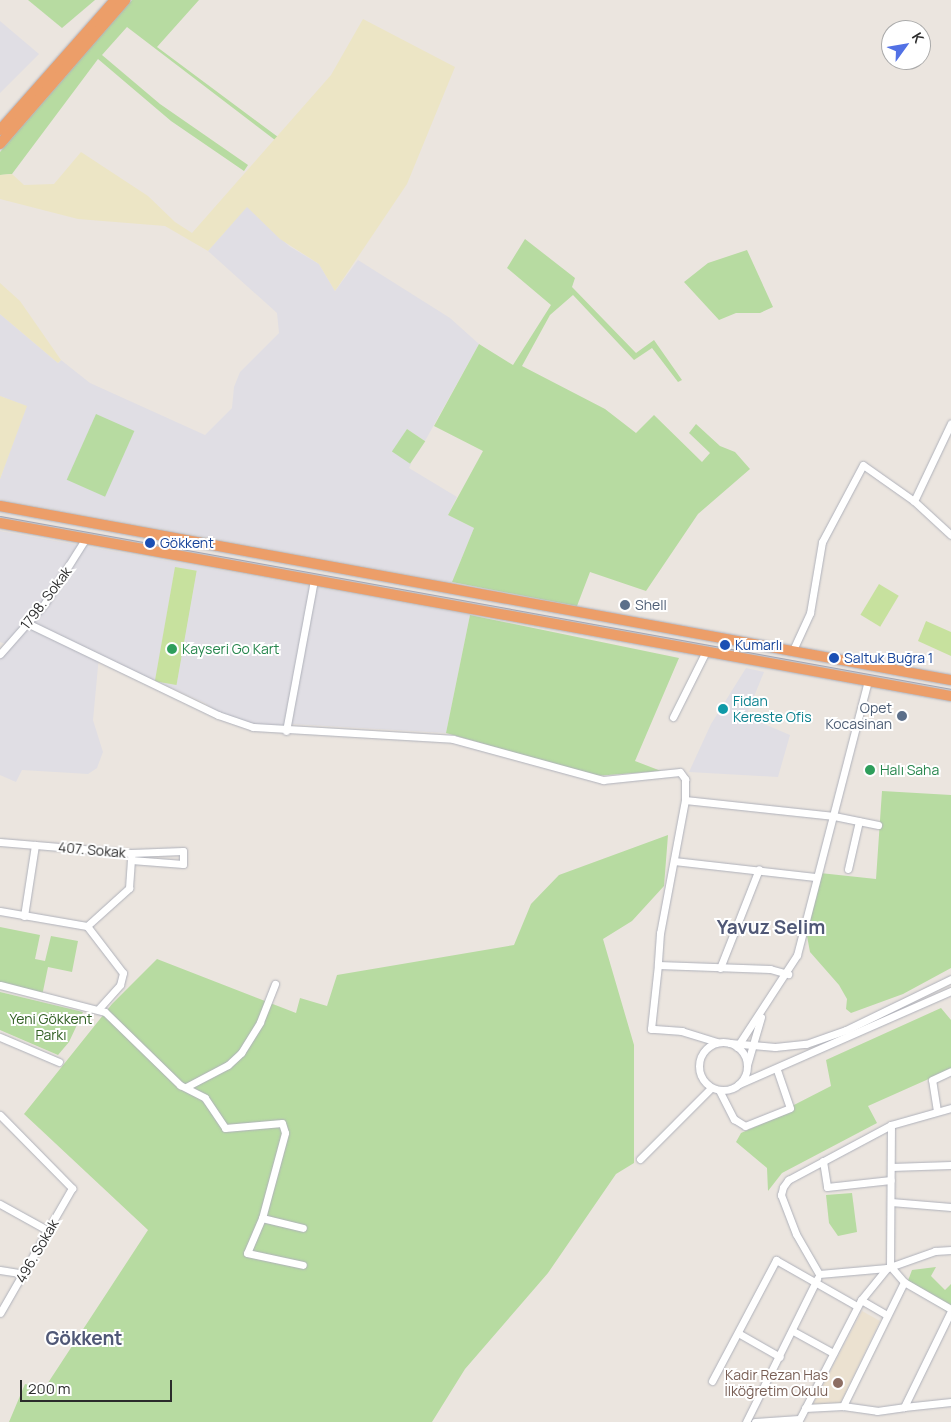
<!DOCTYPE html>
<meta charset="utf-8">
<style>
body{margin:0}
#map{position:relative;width:951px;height:1422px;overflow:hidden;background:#ebe5df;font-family:Manrope,sans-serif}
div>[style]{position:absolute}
.industrial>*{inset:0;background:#e0dee4}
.education>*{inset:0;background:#ebe1d0}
.green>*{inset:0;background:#b7dba1;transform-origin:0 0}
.sand>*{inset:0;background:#ece5c5}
.pitch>*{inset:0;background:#c7e19e;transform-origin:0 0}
.roads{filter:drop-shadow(0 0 1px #afb1ba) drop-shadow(0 0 1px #afb1ba)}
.minor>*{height:7px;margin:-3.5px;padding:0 3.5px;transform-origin:3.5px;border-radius:3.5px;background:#fff}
.minor>.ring{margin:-3.5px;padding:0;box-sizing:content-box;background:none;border:7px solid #fff;border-radius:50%}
.highway>*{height:10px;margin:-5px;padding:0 5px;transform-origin:5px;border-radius:5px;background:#ec9e69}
.tram>*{height:1px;margin:-0.5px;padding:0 0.5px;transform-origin:0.5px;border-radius:0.5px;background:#a2a5b3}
.dots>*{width:14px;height:14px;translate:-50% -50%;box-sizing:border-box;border:2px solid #fff;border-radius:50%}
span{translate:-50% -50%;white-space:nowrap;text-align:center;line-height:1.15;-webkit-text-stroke:4px #fff;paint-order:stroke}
.transit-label{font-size:14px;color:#164399}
.left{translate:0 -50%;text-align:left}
.street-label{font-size:14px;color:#2b2b2b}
.service-label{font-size:14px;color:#4e5e75}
.right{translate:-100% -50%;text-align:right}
.leisure-label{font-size:14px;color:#27864d}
.culture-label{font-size:14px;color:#0d838f}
.park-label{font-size:14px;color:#316023}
.education-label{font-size:14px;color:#785e54}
.district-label{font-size:19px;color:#505876;font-weight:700}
.north{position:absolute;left:881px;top:20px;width:50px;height:50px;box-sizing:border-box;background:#fff;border:1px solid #aaa;border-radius:50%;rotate:58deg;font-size:14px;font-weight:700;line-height:20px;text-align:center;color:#2b2b2b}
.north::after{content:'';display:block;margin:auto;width:18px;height:22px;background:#5271e5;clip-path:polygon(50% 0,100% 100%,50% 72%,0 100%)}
.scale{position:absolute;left:20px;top:1380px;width:152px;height:22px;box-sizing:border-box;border:2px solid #2b2b2b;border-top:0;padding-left:6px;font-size:15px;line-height:18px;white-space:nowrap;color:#2b2b2b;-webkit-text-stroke:4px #fff;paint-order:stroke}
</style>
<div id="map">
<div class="industrial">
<i style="clip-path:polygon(0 21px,39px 54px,0 93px)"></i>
<i style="clip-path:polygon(247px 206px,289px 246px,319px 264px,335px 291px,358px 260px,450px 318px,479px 344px,425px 441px,407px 429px,393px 451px,411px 464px,409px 468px,457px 497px,448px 515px,474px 528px,452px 582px,0 499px,0 479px,26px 406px,0 396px,0 314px,58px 363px,61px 360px,90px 383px,205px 435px,232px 408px,234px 387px,240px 372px,279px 333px,277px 313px,208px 251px)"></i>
<i style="clip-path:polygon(0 531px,470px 615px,446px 733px,292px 724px,265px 728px,216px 711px,205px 703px,99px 656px,93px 720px,103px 752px,97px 768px,88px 774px,22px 770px,16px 782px,0 775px,0 651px,6px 644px,0 642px)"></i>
<i style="clip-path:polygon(746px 668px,764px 672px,746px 716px,790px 735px,778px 777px,689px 772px,711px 724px)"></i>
</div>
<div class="education">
<i style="clip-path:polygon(862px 1311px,880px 1321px,839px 1406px,812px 1406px)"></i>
</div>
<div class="green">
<i style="clip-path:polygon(28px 0,95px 0,62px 28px)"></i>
<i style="clip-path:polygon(132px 0,199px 0,157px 47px,278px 137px,275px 140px,127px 27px,102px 55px,160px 104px,248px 165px,244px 171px,171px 121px,98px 59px,12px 174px,0 175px,0 152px)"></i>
<i style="clip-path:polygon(525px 239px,575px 278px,572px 287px,636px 353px,654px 340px,682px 380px,678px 382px,652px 348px,634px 360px,573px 295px,550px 315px,522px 366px,605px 409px,636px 433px,654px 415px,702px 462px,710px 453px,689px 433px,696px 424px,720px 446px,735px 452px,750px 469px,698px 514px,646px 591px,590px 572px,577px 606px,452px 582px,474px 528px,448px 515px,483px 451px,434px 426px,479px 344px,513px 365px,551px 305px,507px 268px)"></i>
<i style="clip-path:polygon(747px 250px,773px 307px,760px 313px,736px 313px,719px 320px,684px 282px,708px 263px)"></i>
<i style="left:96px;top:414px;width:42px;height:72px;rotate:24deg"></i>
<i style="left:407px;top:429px;width:22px;height:27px;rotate:34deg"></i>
<i style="clip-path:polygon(470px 615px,679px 658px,635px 761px,661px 771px,595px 776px,446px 733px)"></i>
<i style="clip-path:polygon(882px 791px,951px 795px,951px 968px,903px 994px,851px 1013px,846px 1009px,847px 999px,839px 985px,810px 952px,807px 936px,820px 873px,876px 879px)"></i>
<i style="clip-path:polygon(668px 835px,664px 886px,632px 921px,603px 939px,634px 1045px,634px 1163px,616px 1174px,548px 1273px,465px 1369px,432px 1422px,9px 1422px,25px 1384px,44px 1389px,148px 1230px,24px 1114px,112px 1004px,157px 959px,296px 1013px,300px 998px,327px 1006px,337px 975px,514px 945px,531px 904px,559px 875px)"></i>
<i style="clip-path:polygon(0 927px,40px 935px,35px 959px,45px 961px,51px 936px,78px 941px,72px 972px,48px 967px,42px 996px,0 988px)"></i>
<i style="clip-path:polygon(0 992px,83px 1012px,69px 1042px,58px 1055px,0 1030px)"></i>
<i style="clip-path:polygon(941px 1008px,951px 1020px,951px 1069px,868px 1106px,877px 1123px,782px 1173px,768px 1191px,767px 1168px,736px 1142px,741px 1133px,788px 1112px,792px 1106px,831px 1086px,826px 1060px)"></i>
<i style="clip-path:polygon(852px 1193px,857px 1232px,838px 1236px,829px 1223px,826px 1195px)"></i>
<i style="clip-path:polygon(936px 1267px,931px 1276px,945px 1290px,951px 1284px,951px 1314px,906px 1286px,912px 1270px)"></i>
</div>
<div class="sand">
<i style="clip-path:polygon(363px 19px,455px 67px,407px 184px,335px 291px,319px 264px,280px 239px,247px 207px,208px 251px,165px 226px,78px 219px,0 199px,0 175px,12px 174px,24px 185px,54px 184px,81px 152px,148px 196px,175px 222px,192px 233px,331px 75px)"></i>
<i style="clip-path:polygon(0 283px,20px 301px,61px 360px,58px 363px,0 314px)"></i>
<i style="clip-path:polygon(0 396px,27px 406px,0 479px)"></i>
</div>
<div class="pitch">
<i style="left:175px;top:567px;width:22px;height:116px;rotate:10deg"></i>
<i style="left:879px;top:584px;width:23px;height:36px;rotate:31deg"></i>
<i style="clip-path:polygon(926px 621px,951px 632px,951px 656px,918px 641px)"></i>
</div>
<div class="roads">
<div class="minor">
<i style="left:914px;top:501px;width:86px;rotate:-64.6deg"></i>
<i style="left:29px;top:624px;width:210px;rotate:25.7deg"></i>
<i style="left:218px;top:715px;width:37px;rotate:19deg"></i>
<i style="left:253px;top:727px;width:200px;rotate:3.4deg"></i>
<i style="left:453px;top:739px;width:156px;rotate:15.3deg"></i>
<i style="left:603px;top:780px;width:77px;rotate:-5.9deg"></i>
<i style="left:680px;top:772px;width:9px;rotate:54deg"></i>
<i style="left:685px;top:779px;width:21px;rotate:90deg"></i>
<i style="left:685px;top:800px;width:135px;rotate:100.6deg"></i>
<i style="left:660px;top:933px;width:32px;rotate:94deg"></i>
<i style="left:793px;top:650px;width:41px;rotate:-65.3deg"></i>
<i style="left:810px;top:613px;width:72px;rotate:-80.4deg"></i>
<i style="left:822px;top:542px;width:87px;rotate:-62deg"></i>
<i style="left:863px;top:465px;width:62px;rotate:35.2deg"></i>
<i style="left:914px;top:501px;width:50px;rotate:42.6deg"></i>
<i style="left:0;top:654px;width:68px;rotate:-48.6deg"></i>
<i style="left:45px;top:603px;width:77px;rotate:-57.8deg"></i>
<i style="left:673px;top:717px;width:74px;rotate:-63.4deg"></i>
<i style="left:286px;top:731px;width:154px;rotate:-79.5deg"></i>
<i style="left:685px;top:800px;width:150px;rotate:6.1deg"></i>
<i style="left:834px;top:816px;width:45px;rotate:11.6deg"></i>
<i style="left:0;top:842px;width:131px;rotate:4.8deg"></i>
<i style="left:131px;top:853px;width:52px;rotate:-2.2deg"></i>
<i style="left:183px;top:851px;width:13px;rotate:90deg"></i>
<i style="left:183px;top:864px;width:52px;rotate:-175.6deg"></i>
<i style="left:674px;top:861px;width:142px;rotate:6.5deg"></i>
<i style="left:848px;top:869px;width:49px;rotate:-77.1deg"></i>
<i style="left:0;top:911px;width:88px;rotate:9.8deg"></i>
<i style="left:24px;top:916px;width:72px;rotate:-81.2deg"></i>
<i style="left:87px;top:926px;width:59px;rotate:52.5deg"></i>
<i style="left:123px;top:973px;width:12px;rotate:104deg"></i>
<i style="left:120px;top:985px;width:31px;rotate:132deg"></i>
<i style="left:87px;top:926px;width:57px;rotate:-42.1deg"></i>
<i style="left:129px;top:888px;width:32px;rotate:-86deg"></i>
<i style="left:720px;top:968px;width:106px;rotate:-68.5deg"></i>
<i style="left:0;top:985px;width:108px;rotate:14.4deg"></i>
<i style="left:105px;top:1012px;width:105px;rotate:44.2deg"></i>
<i style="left:180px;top:1085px;width:28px;rotate:27deg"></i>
<i style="left:205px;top:1098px;width:36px;rotate:56deg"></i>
<i style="left:225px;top:1128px;width:57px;rotate:-5deg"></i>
<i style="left:282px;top:1123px;width:10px;rotate:73deg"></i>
<i style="left:285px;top:1133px;width:88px;rotate:105.1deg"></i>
<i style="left:262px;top:1218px;width:38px;rotate:113deg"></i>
<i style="left:247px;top:1253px;width:57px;rotate:12.1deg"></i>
<i style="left:0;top:1037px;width:64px;rotate:23deg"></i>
<i class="ring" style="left:699px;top:1042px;width:41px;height:41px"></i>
<i style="left:717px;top:1042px;width:37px;rotate:-163deg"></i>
<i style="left:682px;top:1031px;width:31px;rotate:-176deg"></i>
<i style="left:651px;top:1029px;width:64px;rotate:-83.8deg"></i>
<i style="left:658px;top:965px;width:112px;rotate:2deg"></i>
<i style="left:770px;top:969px;width:19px;rotate:16deg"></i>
<i style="left:730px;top:1043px;width:45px;rotate:5.1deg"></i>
<i style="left:775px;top:1047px;width:31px;rotate:-6deg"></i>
<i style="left:806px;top:1044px;width:42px;rotate:-19.3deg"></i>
<i style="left:846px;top:1030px;width:117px;rotate:-25.9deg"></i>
<i style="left:737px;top:1047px;width:110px;rotate:-56.9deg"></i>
<i style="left:797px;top:955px;width:283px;rotate:-75.5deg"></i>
<i style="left:747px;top:1065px;width:50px;rotate:-73.7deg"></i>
<i style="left:739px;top:1084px;width:232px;rotate:-23.7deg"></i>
<i style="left:186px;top:1087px;width:47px;rotate:-27.6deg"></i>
<i style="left:228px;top:1065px;width:18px;rotate:-43deg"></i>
<i style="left:241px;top:1053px;width:36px;rotate:-58deg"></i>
<i style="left:260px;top:1022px;width:41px;rotate:-68.5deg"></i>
<i style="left:719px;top:1090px;width:33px;rotate:63deg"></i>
<i style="left:734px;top:1119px;width:13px;rotate:32deg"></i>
<i style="left:745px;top:1126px;width:48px;rotate:-21.8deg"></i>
<i style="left:790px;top:1108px;width:40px;rotate:-108.9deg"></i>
<i style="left:937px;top:1111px;width:31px;rotate:-99deg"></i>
<i style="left:932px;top:1080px;width:21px;rotate:-25deg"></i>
<i style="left:0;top:1115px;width:103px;rotate:45.4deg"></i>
<i style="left:72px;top:1188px;width:144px;rotate:119.9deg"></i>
<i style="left:640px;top:1159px;width:100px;rotate:-45deg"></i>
<i style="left:823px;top:1161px;width:26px;rotate:81deg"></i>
<i style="left:827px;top:1187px;width:64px;rotate:-6.2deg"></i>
<i style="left:891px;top:1167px;width:60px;rotate:-1.9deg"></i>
<i style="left:891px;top:1202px;width:60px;rotate:4.8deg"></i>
<i style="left:0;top:1204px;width:56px;rotate:28.9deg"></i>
<i style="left:262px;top:1218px;width:42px;rotate:13.7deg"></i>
<i style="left:887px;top:1268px;width:68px;rotate:175deg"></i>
<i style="left:819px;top:1274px;width:46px;rotate:-119.9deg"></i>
<i style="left:796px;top:1234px;width:42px;rotate:-111deg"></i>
<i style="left:781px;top:1195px;width:8px;rotate:-76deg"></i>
<i style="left:783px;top:1187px;width:9px;rotate:-54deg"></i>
<i style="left:788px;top:1180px;width:117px;rotate:-28.1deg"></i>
<i style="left:891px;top:1125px;width:62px;rotate:-15.8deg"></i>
<i style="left:0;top:1270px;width:25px;rotate:9deg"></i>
<i style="left:904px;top:1282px;width:54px;rotate:29.9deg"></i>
<i style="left:861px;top:1300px;width:30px;rotate:30deg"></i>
<i style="left:793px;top:1331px;width:46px;rotate:28.8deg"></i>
<i style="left:738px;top:1333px;width:48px;rotate:29.7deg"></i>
<i style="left:712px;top:1381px;width:137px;rotate:-62.1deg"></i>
<i style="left:776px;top:1260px;width:93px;rotate:29.6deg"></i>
<i style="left:843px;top:1406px;width:34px;rotate:8deg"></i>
<i style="left:877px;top:1411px;width:27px;rotate:-8deg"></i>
<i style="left:904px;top:1407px;width:107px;rotate:-63.9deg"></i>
<i style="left:904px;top:1407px;width:47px;rotate:-6.1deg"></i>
<i style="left:805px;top:1408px;width:38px;rotate:-3deg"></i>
<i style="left:843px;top:1406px;width:138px;rotate:-63.8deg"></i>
<i style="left:904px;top:1282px;width:21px;rotate:-131deg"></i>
<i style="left:890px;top:1266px;width:141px;rotate:-89.6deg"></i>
<i style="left:746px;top:1422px;width:160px;rotate:-63.6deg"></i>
<i style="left:755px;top:1422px;width:44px;rotate:-3.9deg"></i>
<i style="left:798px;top:1422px;width:137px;rotate:-62.7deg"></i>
<i style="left:861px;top:1300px;width:41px;rotate:-50.9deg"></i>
<i style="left:887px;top:1268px;width:51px;rotate:-19.5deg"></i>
<i style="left:935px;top:1251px;width:16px;rotate:-4deg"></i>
</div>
<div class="highway">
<i style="left:0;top:130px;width:174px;rotate:-48.5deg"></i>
<i style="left:0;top:144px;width:191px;rotate:-49deg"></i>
<i style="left:0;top:506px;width:967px;rotate:10.37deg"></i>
<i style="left:0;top:523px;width:967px;rotate:10.31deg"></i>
</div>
</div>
<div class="tram">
<i style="left:0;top:516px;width:967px;rotate:10.31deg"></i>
</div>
<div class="dots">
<i style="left:150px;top:543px;background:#1a4fb4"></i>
<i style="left:625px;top:605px;background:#5c6f8a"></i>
<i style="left:725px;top:645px;background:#1a4fb4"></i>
<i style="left:172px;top:649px;background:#2e9e5b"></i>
<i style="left:834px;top:658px;background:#1a4fb4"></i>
<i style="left:723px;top:709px;background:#0f9aa8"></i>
<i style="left:902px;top:716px;background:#5c6f8a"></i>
<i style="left:870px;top:770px;background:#2e9e5b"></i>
<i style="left:838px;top:1383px;background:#8d6e63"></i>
</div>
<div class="transit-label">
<span class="left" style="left:160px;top:543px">Gökkent</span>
<span class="left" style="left:735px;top:645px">Kumarlı</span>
<span class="left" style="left:844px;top:658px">Saltuk Buğra 1</span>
</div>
<div class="street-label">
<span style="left:46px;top:598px;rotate:-53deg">1798. Sokak</span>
<span style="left:92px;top:850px;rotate:5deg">407. Sokak</span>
<span style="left:37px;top:1251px;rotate:-60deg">496. Sokak</span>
</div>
<div class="service-label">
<span class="left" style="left:635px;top:605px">Shell</span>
<span class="right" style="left:892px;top:716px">Opet<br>Kocasinan</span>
</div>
<div class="leisure-label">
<span class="left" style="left:182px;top:649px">Kayseri Go Kart</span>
<span class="left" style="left:880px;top:770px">Halı Saha</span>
</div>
<div class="culture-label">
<span class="left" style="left:733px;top:709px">Fidan<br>Kereste Ofis</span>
</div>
<div class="park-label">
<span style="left:51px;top:1027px">Yeni Gökkent<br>Parkı</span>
</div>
<div class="education-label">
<span class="right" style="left:828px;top:1383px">Kadir Rezan Has<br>İlköğretim Okulu</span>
</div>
<div class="district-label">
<span style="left:771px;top:928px">Yavuz Selim</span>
<span style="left:84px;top:1339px">Gökkent</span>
</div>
<div class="north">K</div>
<div class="scale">200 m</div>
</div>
